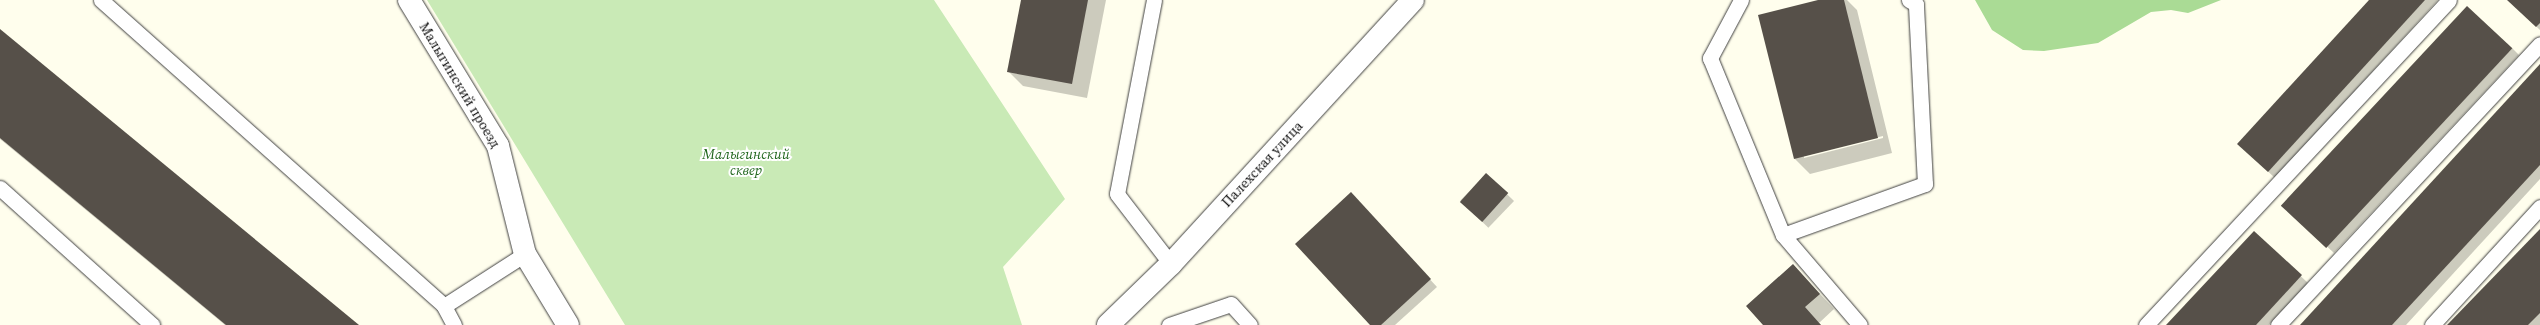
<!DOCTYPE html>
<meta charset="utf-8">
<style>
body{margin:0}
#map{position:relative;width:2540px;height:325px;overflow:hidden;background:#fffeed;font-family:"Source Serif 4",serif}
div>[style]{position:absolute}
.green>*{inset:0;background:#c9eab6}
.forest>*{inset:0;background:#aadb95}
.shadow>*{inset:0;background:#0003;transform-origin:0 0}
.building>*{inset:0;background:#565049;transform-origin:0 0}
.roads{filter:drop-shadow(0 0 1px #404040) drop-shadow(0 0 1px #404040)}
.lane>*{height:15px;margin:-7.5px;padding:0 7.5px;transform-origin:7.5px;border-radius:7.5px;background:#fff}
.street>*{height:22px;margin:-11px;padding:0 11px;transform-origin:11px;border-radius:11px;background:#fff}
span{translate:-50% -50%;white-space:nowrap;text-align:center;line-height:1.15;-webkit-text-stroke:4px #fff;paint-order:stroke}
.street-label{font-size:14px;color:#0d0d0d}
.park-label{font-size:14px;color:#20661c;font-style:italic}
</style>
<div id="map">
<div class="green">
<i style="clip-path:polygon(427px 0,934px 0,1065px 199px,1003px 267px,1022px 325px,625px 325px)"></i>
</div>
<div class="forest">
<i style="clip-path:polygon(1975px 0,2221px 0,2188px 13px,2171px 10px,2151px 12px,2098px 43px,2044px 51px,2023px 50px,1992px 30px)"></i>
</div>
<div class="shadow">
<i style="clip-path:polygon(1022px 0,1106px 0,1087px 98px,1023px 86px,1008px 71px)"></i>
<i style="clip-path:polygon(evenodd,1822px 0,1847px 0,1857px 10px,1892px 153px,1810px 174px,1795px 159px,1822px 0,1883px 136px,1883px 138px,1804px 158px,1804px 156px,1883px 136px)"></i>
<i style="clip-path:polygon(2370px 0,2438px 0,2275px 178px,2246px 151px)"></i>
<i style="clip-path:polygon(2508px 0,2540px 0,2540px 30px)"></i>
<i style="clip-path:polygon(0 30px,358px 325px,225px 325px,0 139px)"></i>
<i style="clip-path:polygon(2512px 48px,2519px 55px,2334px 253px,2290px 212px)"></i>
<i style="clip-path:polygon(2540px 66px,2540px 179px,2406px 325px,2301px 325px)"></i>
<i style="left:1486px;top:174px;width:39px;height:37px;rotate:44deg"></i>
<i style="clip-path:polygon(1358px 201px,1437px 287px,1395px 325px,1371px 325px)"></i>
<i style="clip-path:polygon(2540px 230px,2540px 325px,2449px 325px)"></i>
<i style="clip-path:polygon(2254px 232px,2308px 283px,2269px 325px,2168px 325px)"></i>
<i style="clip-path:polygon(1793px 265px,1834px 309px,1819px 323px,1821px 325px,1765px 325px)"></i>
</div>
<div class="building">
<i style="clip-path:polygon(1021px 0,1088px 0,1072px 84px,1007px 72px)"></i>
<i style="clip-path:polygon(1818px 0,1844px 0,1878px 138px,1794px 159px,1758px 15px)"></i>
<i style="clip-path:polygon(2369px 0,2425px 0,2268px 172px,2237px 144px)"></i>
<i style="clip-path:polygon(2507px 0,2540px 0,2540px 23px,2536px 27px)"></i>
<i style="left:2467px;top:6px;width:62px;height:273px;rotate:43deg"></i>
<i style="clip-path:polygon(0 29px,359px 325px,226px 325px,0 138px)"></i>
<i style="clip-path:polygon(2540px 64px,2540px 165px,2392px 325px,2300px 325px)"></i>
<i style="left:1486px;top:173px;width:30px;height:39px;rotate:42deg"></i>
<i style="clip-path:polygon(1351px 192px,1431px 279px,1381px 325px,1370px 325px,1295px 244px)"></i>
<i style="clip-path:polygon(2540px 229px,2540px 313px,2528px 325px,2447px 325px)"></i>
<i style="clip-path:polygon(2254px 231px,2302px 275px,2256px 325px,2166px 325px)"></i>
<i style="clip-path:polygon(1793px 264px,1820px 294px,1805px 307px,1821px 325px,1763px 325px,1746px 306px)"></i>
</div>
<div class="roads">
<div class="lane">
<i style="left:101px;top:0;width:460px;rotate:41.7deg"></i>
<i style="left:1154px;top:0;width:197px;rotate:100.8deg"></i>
<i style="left:1117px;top:194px;width:88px;rotate:52.4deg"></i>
<i style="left:1741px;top:0;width:66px;rotate:118.1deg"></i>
<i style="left:1710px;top:58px;width:191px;rotate:67.6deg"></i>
<i style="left:1783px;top:235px;width:118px;rotate:49.5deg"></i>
<i style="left:0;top:188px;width:205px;rotate:42deg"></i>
<i style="left:1783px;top:235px;width:151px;rotate:-19.8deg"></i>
<i style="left:1925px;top:184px;width:180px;rotate:-92.9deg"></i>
<i style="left:1916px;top:4px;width:8px;rotate:-150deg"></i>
<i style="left:454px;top:325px;width:21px;rotate:-118deg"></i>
<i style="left:444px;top:306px;width:96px;rotate:-32.7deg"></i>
<i style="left:1169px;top:325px;width:65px;rotate:-18.7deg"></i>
<i style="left:1231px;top:304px;width:28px;rotate:48deg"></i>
<i style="left:2146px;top:325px;width:444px;rotate:-47deg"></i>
<i style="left:2278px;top:325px;width:384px;rotate:-47deg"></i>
<i style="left:2432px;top:325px;width:160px;rotate:-47.5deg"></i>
</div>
<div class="street">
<i style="left:409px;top:0;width:171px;rotate:58.6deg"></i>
<i style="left:498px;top:146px;width:111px;rotate:76deg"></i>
<i style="left:525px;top:254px;width:83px;rotate:58.8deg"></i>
<i style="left:1108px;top:325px;width:88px;rotate:-44.1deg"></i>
<i style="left:1171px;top:264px;width:358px;rotate:-47.5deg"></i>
</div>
</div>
<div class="street-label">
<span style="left:460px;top:85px;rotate:59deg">Малыгинский проезд</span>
<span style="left:1262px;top:164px;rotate:-47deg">Палехская улица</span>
</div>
<div class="park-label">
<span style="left:746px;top:162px">Малыгинский<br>сквер</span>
</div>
</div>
